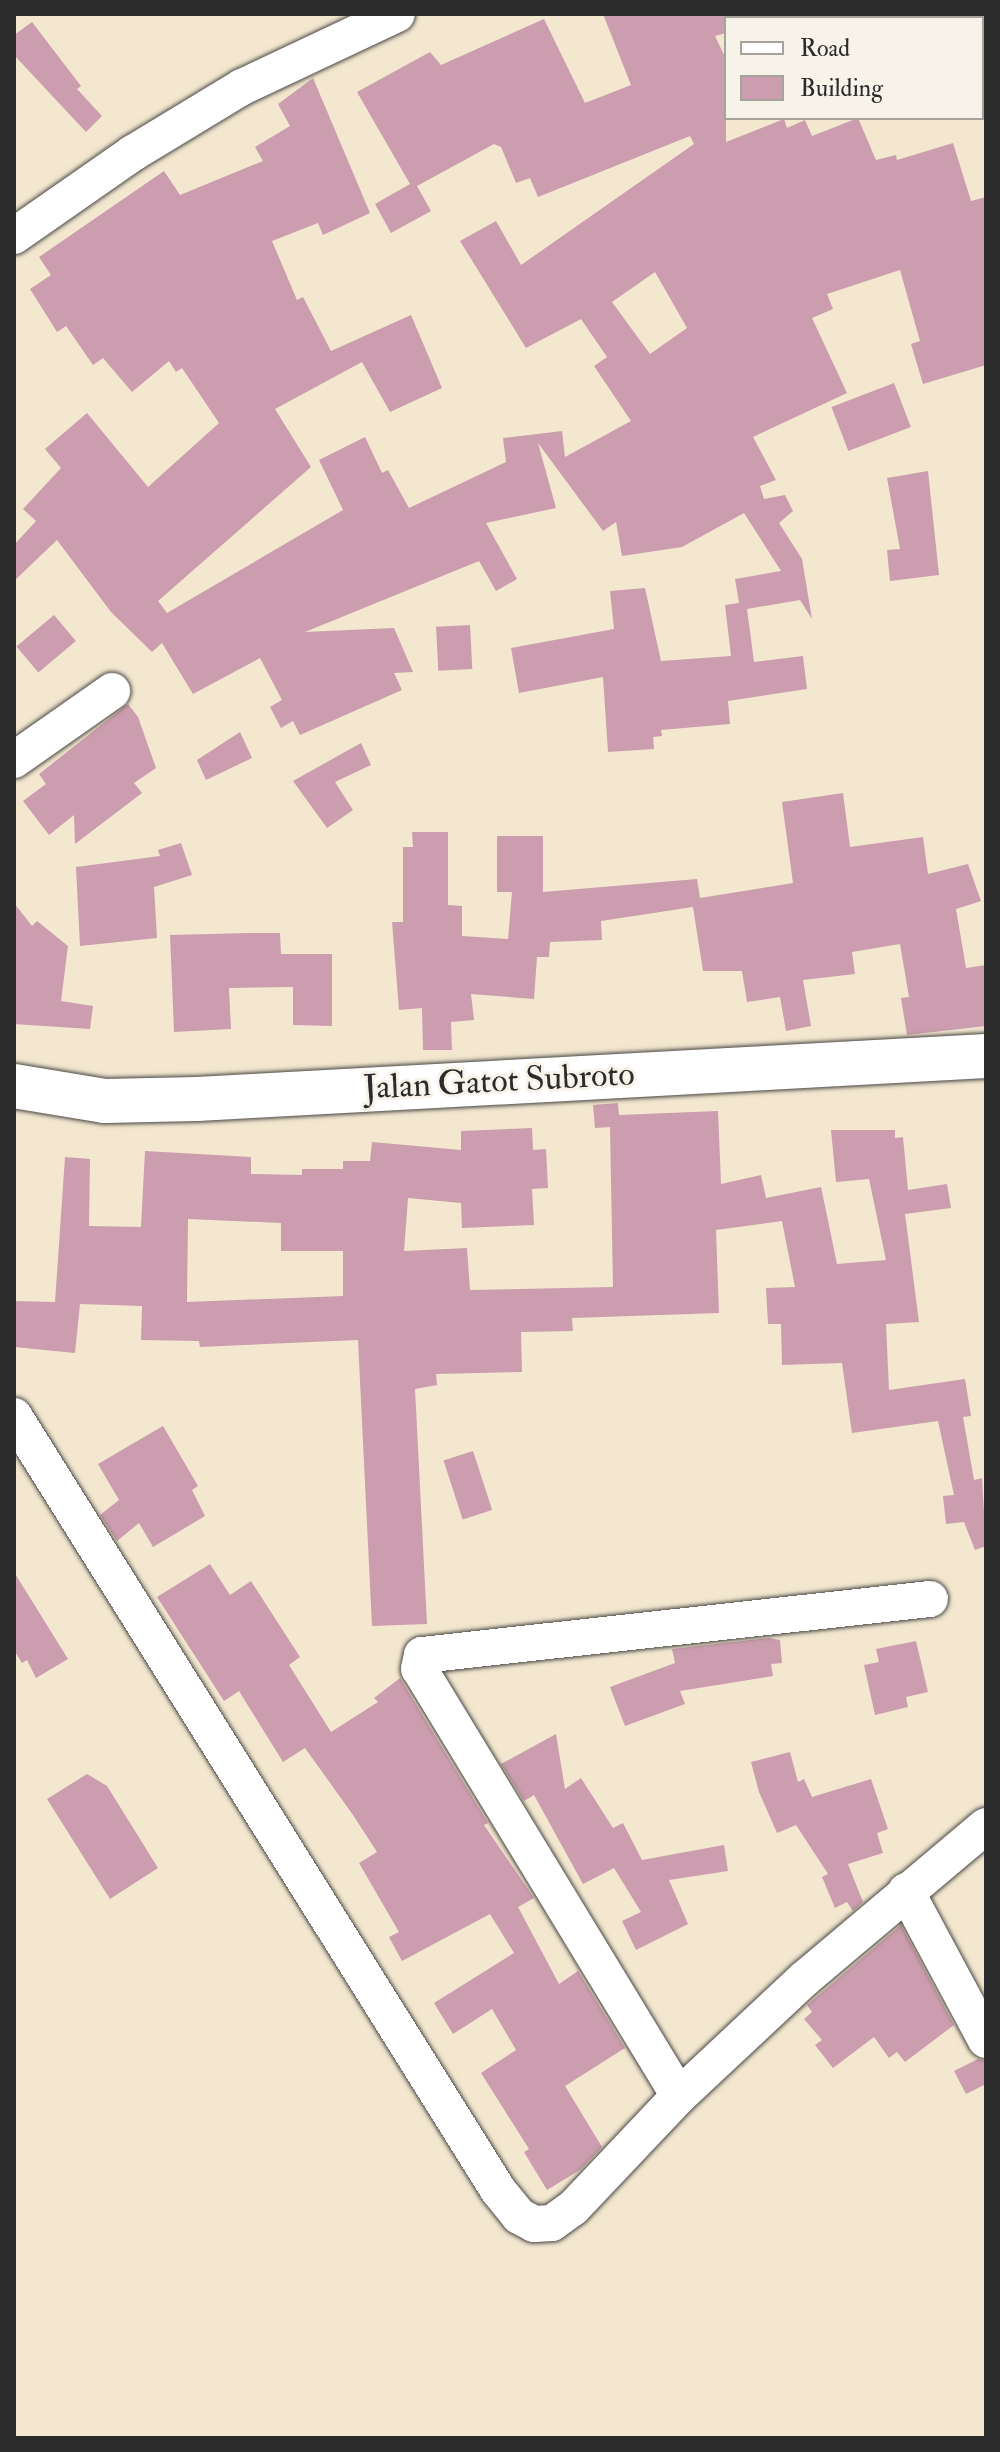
<!DOCTYPE html>
<style>
body{margin:0}
#map{position:relative;width:1000px;height:2452px;overflow:hidden;background:#f3e7d0;font-family:"IM FELL Double Pica",serif}
div>[style]{position:absolute}
.building>*{inset:0;background:#cc9dae;transform-origin:0 0}
.roads{filter:drop-shadow(0 0 2px #494744) drop-shadow(0 0 2px #494744)}
.street>*{height:36px;margin:-18px;padding:0 18px;transform-origin:18px;border-radius:18px;background:#fff}
.highway>*{height:44px;margin:-22px;padding:0 22px;transform-origin:22px;border-radius:22px;background:#fff}
span{translate:-50% -50%;white-space:nowrap;text-align:center;line-height:1.15;-webkit-text-stroke:6px #f7f3e8;paint-order:stroke}
.street-label{font-size:34px;color:#2b2b2b}
.frame{position:absolute;inset:0;border:16px solid #2b2b2b;pointer-events:none}
.legend{position:absolute;left:724px;top:16px;width:260px;height:104px;box-sizing:border-box;background:#f7f3e8;border:2px solid #a5a39c;margin:0;padding:10px 14px;list-style:none;font-size:24px;color:#2b2b2b}
.legend li{display:flex;align-items:center;gap:16px;height:40px}
.legend b{width:40px;border:2px solid #a5a39c}
</style>
<div id="map">
<div class="building">
<i style="clip-path:polygon(evenodd,603px 14px,767px 14px,768px 18px,726px 18px,726px 33px,715px 36px,726px 59px,726px 142px,784px 119px,787px 128px,805px 120px,812px 136px,858px 118px,876px 160px,896px 155px,897px 160px,953px 143px,971px 201px,986px 197px,986px 365px,923px 384px,911px 344px,920px 341px,900px 270px,827px 294px,833px 309px,812px 318px,847px 393px,753px 437px,776px 480px,760px 486px,764px 499px,785px 495px,793px 511px,779px 523px,802px 559px,812px 619px,800px 600px,747px 609px,754px 662px,803px 656px,807px 689px,728px 701px,730px 724px,661px 730px,662px 736px,653px 737px,654px 749px,608px 752px,603px 677px,519px 693px,511px 648px,614px 629px,610px 591px,645px 588px,661px 661px,731px 656px,725px 605px,739px 603px,735px 579px,781px 571px,744px 513px,682px 547px,622px 556px,616px 522px,603px 531px,538px 443px,556px 508px,486px 523px,517px 579px,496px 591px,479px 561px,305px 632px,394px 628px,413px 672px,394px 673px,402px 690px,300px 735px,293px 721px,281px 728px,270px 707px,282px 700px,260px 658px,193px 694px,162px 643px,152px 652px,111px 612px,57px 540px,14px 581px,14px 545px,36px 521px,23px 509px,61px 468px,45px 449px,87px 413px,148px 487px,219px 423px,182px 368px,176px 372px,169px 361px,132px 392px,103px 358px,93px 365px,66px 326px,57px 332px,30px 289px,51px 275px,39px 257px,164px 171px,180px 195px,263px 161px,255px 147px,290px 126px,278px 104px,313px 78px,370px 213px,323px 235px,318px 223px,272px 241px,297px 300px,303px 297px,331px 351px,411px 315px,442px 388px,390px 412px,362px 362px,275px 409px,311px 467px,158px 601px,167px 613px,343px 510px,319px 460px,365px 437px,382px 473px,388px 470px,409px 508px,506px 462px,503px 438px,562px 431px,565px 457px,631px 421px,594px 366px,607px 357px,581px 319px,526px 348px,460px 241px,496px 221px,521px 265px,694px 144px,690px 136px,538px 197px,530px 178px,516px 183px,501px 147px,494px 144px,417px 186px,431px 211px,391px 233px,375px 204px,410px 184px,357px 92px,430px 52px,441px 65px,544px 19px,585px 103px,631px 85px,603px 14px,655px 272px,687px 328px,650px 354px,612px 302px,655px 272px)"></i>
<i style="clip-path:polygon(32px 22px,81px 86px,77px 89px,102px 116px,86px 132px,14px 55px,14px 35px)"></i>
<i style="left:894px;top:383px;width:47px;height:67px;rotate:69deg"></i>
<i style="clip-path:polygon(928px 471px,939px 575px,890px 581px,887px 550px,900px 549px,887px 478px)"></i>
<i style="left:54px;top:615px;width:34px;height:49px;rotate:50deg"></i>
<i style="left:470px;top:625px;width:44px;height:34px;rotate:87deg"></i>
<i style="clip-path:polygon(128px 704px,138px 717px,156px 768px,134px 783px,142px 793px,75px 844px,74px 815px,49px 835px,23px 801px,46px 784px,39px 774px)"></i>
<i style="clip-path:polygon(240px 732px,252px 758px,206px 780px,197px 760px)"></i>
<i style="clip-path:polygon(361px 743px,371px 765px,335px 782px,353px 810px,327px 828px,293px 781px)"></i>
<i style="clip-path:polygon(843px 793px,850px 847px,923px 837px,928px 874px,968px 864px,981px 901px,956px 909px,966px 968px,986px 965px,986px 1026px,907px 1035px,901px 998px,909px 997px,900px 944px,852px 952px,855px 974px,803px 980px,811px 1026px,786px 1031px,780px 997px,747px 1002px,742px 971px,703px 971px,693px 907px,601px 921px,602px 940px,550px 942px,549px 957px,537px 957px,534px 999px,471px 994px,474px 1020px,451px 1022px,452px 1050px,423px 1050px,422px 1008px,399px 1010px,392px 922px,403px 922px,403px 847px,413px 847px,412px 832px,448px 832px,448px 905px,462px 906px,462px 936px,508px 939px,512px 892px,497px 892px,497px 836px,543px 836px,543px 892px,697px 879px,700px 898px,793px 883px,782px 802px)"></i>
<i style="clip-path:polygon(181px 843px,192px 875px,154px 887px,157px 938px,80px 946px,76px 867px,160px 856px,158px 850px)"></i>
<i style="clip-path:polygon(14px 903px,32px 926px,37px 921px,68px 946px,61px 1001px,93px 1006px,90px 1029px,14px 1024px)"></i>
<i style="clip-path:polygon(249px 933px,280px 933px,281px 954px,332px 954px,332px 1026px,293px 1025px,293px 987px,229px 988px,231px 1029px,174px 1032px,170px 935px)"></i>
<i style="clip-path:polygon(evenodd,618px 1103px,619px 1115px,718px 1111px,721px 1184px,761px 1175px,766px 1198px,821px 1187px,837px 1264px,886px 1260px,869px 1179px,836px 1182px,831px 1130px,895px 1130px,895px 1138px,903px 1137px,908px 1190px,947px 1184px,951px 1208px,905px 1214px,919px 1322px,886px 1324px,889px 1390px,965px 1379px,971px 1416px,963px 1417px,974px 1480px,982px 1478px,986px 1546px,975px 1550px,964px 1522px,946px 1524px,943px 1496px,954px 1495px,938px 1421px,852px 1433px,842px 1363px,782px 1365px,781px 1324px,768px 1324px,766px 1288px,795px 1287px,782px 1221px,716px 1230px,719px 1313px,572px 1318px,573px 1331px,521px 1332px,522px 1372px,436px 1374px,437px 1385px,415px 1389px,427px 1624px,372px 1626px,358px 1340px,200px 1347px,199px 1341px,141px 1340px,142px 1306px,80px 1304px,75px 1353px,14px 1347px,14px 1301px,55px 1302px,65px 1157px,90px 1159px,89px 1226px,141px 1227px,145px 1151px,251px 1157px,251px 1174px,302px 1175px,302px 1169px,343px 1169px,343px 1161px,370px 1161px,372px 1142px,461px 1150px,461px 1131px,532px 1128px,533px 1150px,546px 1149px,548px 1188px,532px 1189px,534px 1225px,462px 1228px,461px 1203px,408px 1198px,404px 1251px,467px 1248px,470px 1290px,613px 1287px,610px 1127px,595px 1128px,593px 1105px,618px 1103px,188px 1219px,281px 1223px,281px 1251px,343px 1251px,343px 1296px,187px 1302px,188px 1219px)"></i>
<i style="clip-path:polygon(163px 1426px,198px 1486px,192px 1490px,205px 1516px,153px 1547px,139px 1523px,117px 1541px,100px 1515px,119px 1500px,98px 1464px)"></i>
<i style="left:473px;top:1451px;width:62px;height:31px;rotate:72deg"></i>
<i style="clip-path:polygon(210px 1564px,230px 1595px,251px 1581px,300px 1657px,289px 1665px,331px 1732px,378px 1702px,374px 1698px,400px 1678px,488px 1823px,484px 1825px,534px 1898px,518px 1907px,559px 1984px,578px 1971px,625px 2048px,565px 2086px,602px 2147px,580px 2170px,547px 2190px,524px 2152px,529px 2149px,481px 2073px,516px 2050px,492px 2009px,453px 2034px,434px 2003px,514px 1953px,490px 1914px,402px 1961px,389px 1937px,399px 1932px,359px 1863px,377px 1852px,353px 1815px,305px 1748px,283px 1762px,239px 1691px,224px 1701px,157px 1597px)"></i>
<i style="clip-path:polygon(14px 1572px,68px 1659px,36px 1678px,27px 1660px,22px 1663px,14px 1650px)"></i>
<i style="clip-path:polygon(769px 1638px,780px 1640px,782px 1663px,771px 1664px,773px 1676px,680px 1691px,685px 1704px,625px 1726px,610px 1687px,675px 1663px,672px 1649px)"></i>
<i style="clip-path:polygon(916px 1641px,928px 1692px,906px 1697px,908px 1707px,875px 1715px,864px 1665px,879px 1662px,876px 1649px)"></i>
<i style="clip-path:polygon(556px 1734px,565px 1789px,581px 1778px,613px 1828px,623px 1823px,642px 1860px,724px 1845px,728px 1871px,669px 1880px,688px 1924px,636px 1950px,622px 1921px,641px 1912px,614px 1868px,583px 1884px,534px 1795px,524px 1801px,501px 1764px)"></i>
<i style="clip-path:polygon(790px 1752px,798px 1782px,804px 1779px,812px 1797px,871px 1779px,888px 1829px,877px 1833px,883px 1853px,848px 1864px,863px 1902px,853px 1911px,847px 1902px,835px 1908px,822px 1877px,828px 1874px,796px 1825px,777px 1833px,759px 1792px,751px 1762px)"></i>
<i style="clip-path:polygon(87px 1774px,107px 1786px,158px 1868px,110px 1899px,47px 1799px)"></i>
<i style="clip-path:polygon(901px 1925px,954px 2025px,905px 2062px,897px 2052px,889px 2058px,874px 2037px,833px 2068px,815px 2045px,822px 2040px,804px 2019px,812px 2012px,807px 2005px)"></i>
<i style="clip-path:polygon(978px 2059px,986px 2061px,986px 2084px,966px 2094px,954px 2071px)"></i>
</div>
<div class="roads">
<div class="street">
<i style="left:14px;top:236px;width:145px;rotate:-34.9deg"></i>
<i style="left:133px;top:153px;width:127px;rotate:-31.2deg"></i>
<i style="left:242px;top:87px;width:171px;rotate:-25.2deg"></i>
<i style="left:14px;top:760px;width:120px;rotate:-35.1deg"></i>
<i style="left:14px;top:1416px;width:913px;rotate:57.98deg"></i>
<i style="left:498px;top:2190px;width:33px;rotate:51deg"></i>
<i style="left:519px;top:2216px;width:17px;rotate:28deg"></i>
<i style="left:534px;top:2224px;width:18px;rotate:-3deg"></i>
<i style="left:552px;top:2223px;width:26px;rotate:-36deg"></i>
<i style="left:573px;top:2208px;width:154px;rotate:-46.6deg"></i>
<i style="left:679px;top:2096px;width:170px;rotate:-43.1deg"></i>
<i style="left:803px;top:1980px;width:239px;rotate:-40.1deg"></i>
<i style="left:906px;top:1891px;width:169px;rotate:61.8deg"></i>
<i style="left:679px;top:2096px;width:500px;rotate:-121.3deg"></i>
<i style="left:419px;top:1669px;width:14px;rotate:-78deg"></i>
<i style="left:422px;top:1655px;width:511px;rotate:-6.29deg"></i>
</div>
<div class="highway">
<i style="left:14px;top:1086px;width:92px;rotate:9.4deg"></i>
<i style="left:105px;top:1101px;width:92px;rotate:-1.2deg"></i>
<i style="left:197px;top:1099px;width:790px;rotate:-3.12deg"></i>
</div>
</div>
<div class="street-label">
<span style="left:499px;top:1081px;rotate:-3deg">Jalan Gatot Subroto</span>
</div>
<div class="frame"></div>
<ul class="legend">
<li><b style="height:10px;background:#fff"></b>Road</li>
<li><b style="height:22px;background:#cc9dae"></b>Building</li>
</ul>
</div>
